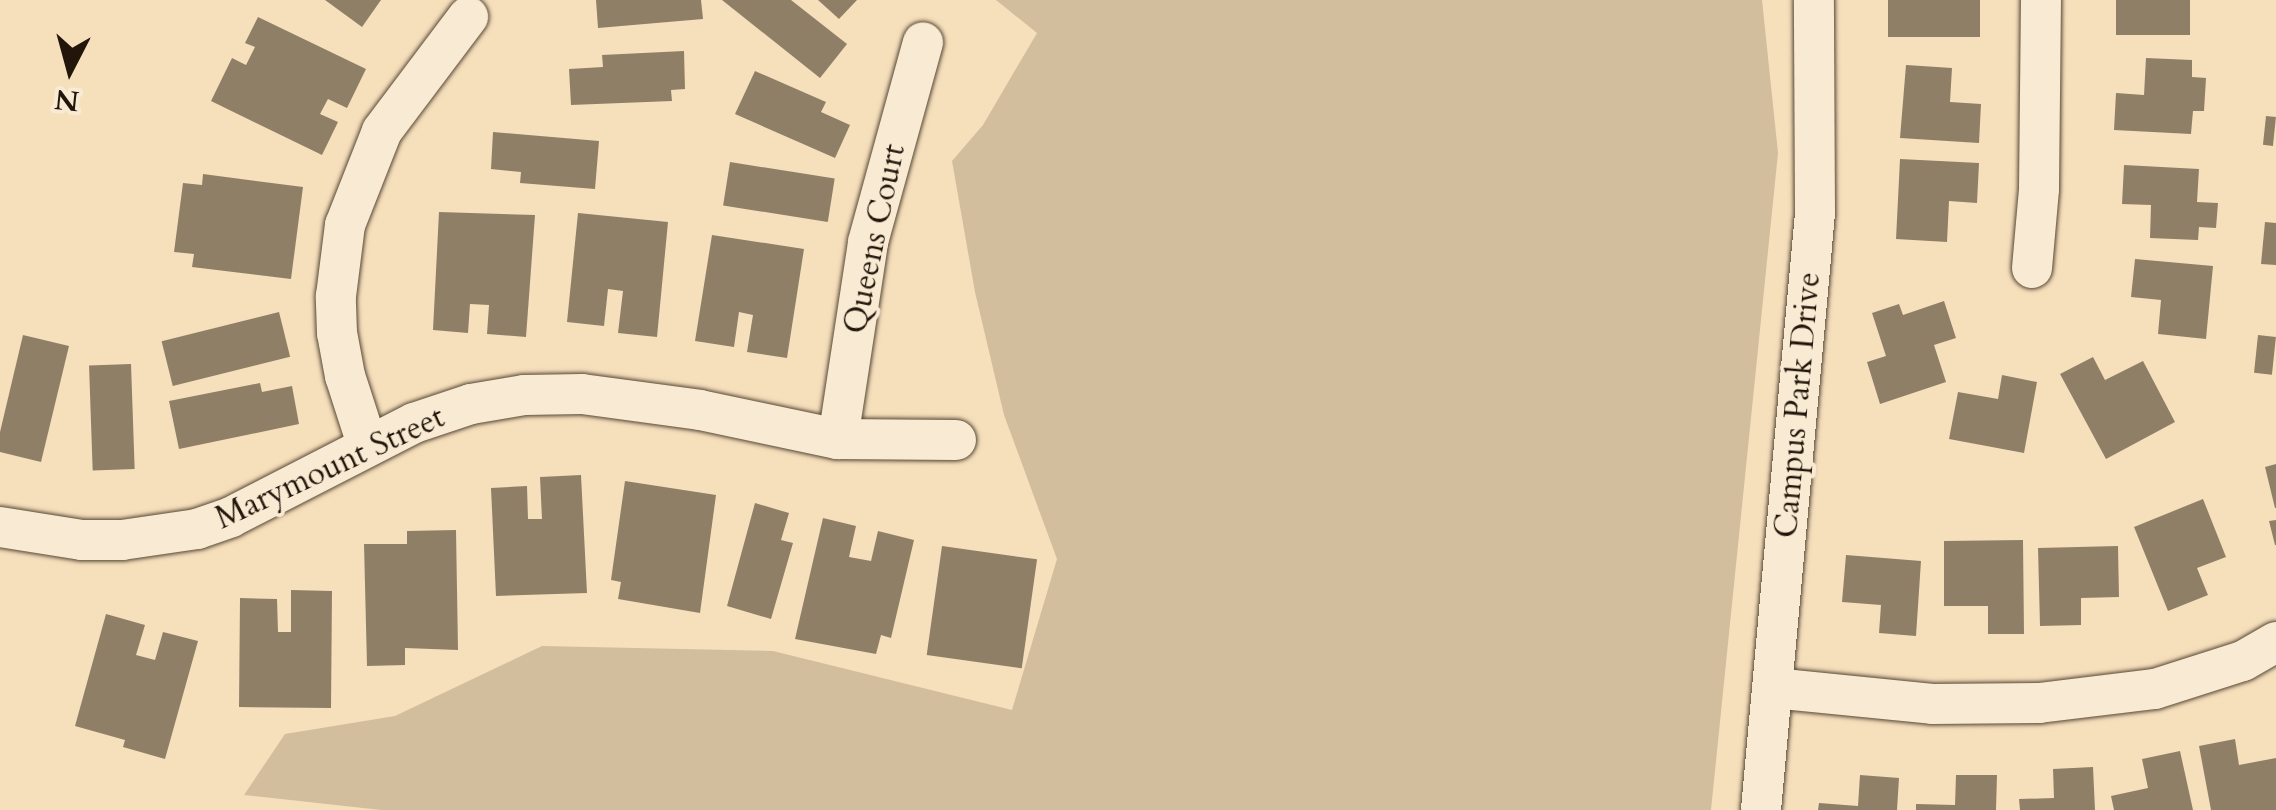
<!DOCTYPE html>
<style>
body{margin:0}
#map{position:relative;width:2276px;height:810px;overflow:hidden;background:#f6dfbb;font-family:Cardo,serif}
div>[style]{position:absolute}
.green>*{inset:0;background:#d2bd9d}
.building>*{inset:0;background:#907f67;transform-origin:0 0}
.roads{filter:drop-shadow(0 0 2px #574837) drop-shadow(0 0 2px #574837)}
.street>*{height:40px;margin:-20px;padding:0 20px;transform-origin:20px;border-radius:20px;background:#f9ead3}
span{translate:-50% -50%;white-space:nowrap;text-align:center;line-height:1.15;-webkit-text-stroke:8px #f9ead3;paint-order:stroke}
.street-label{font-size:32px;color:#22160b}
.north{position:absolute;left:20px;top:20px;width:100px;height:100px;-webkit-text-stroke:8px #f9ead3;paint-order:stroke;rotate:186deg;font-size:28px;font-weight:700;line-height:40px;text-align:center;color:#22160b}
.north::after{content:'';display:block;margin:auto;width:35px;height:45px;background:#22160b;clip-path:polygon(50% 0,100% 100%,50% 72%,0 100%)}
</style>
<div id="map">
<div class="green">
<i style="clip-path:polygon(996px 0,1762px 0,1778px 153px,1711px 810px,381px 810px,244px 795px,285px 734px,395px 716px,542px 646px,773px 651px,1012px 710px,1057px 559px,1004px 415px,975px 292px,952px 161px,983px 125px,1037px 33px)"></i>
</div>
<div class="building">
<i style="clip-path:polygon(325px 0,381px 0,362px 27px)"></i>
<i style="clip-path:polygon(596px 0,701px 0,703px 19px,598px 28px)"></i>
<i style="clip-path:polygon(722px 0,791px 0,847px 44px,820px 78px)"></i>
<i style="clip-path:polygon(818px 0,857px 0,839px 19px)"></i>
<i style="left:1888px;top:0;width:92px;height:37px"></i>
<i style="left:2116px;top:0;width:74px;height:35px"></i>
<i style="clip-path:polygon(258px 17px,366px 69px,347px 108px,328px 99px,320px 114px,338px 122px,322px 155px,211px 101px,232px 58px,246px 65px,255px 47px,245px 43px)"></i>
<i style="clip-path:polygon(684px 51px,685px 89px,671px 90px,672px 101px,571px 105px,569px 69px,603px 67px,602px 55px)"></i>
<i style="clip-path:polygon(2146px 58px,2192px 60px,2192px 77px,2206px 78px,2204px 111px,2193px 111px,2191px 134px,2114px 130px,2116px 93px,2144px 95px)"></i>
<i style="clip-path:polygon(1906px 65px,1952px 68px,1950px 102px,1981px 104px,1979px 143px,1900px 138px)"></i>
<i style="clip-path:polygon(755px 71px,826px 102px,821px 112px,850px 125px,835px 158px,735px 114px)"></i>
<i style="left:2266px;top:116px;width:10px;height:29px;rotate:6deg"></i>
<i style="clip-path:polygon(493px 132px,599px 141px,595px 189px,520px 183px,521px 172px,491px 169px)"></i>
<i style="clip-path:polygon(1900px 159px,1979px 163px,1977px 203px,1949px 201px,1947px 242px,1896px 239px)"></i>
<i style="left:730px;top:162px;width:106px;height:44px;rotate:9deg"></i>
<i style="clip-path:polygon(2124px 165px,2199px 169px,2197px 202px,2218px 203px,2216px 228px,2199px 227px,2198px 240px,2150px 238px,2151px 205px,2122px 204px)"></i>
<i style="clip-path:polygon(203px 174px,303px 187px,291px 279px,192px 267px,194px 254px,174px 252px,183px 183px,202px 185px)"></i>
<i style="clip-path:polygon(439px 212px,535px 215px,526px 337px,487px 334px,489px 305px,470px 304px,468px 333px,433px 330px)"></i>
<i style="clip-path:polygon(578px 213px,668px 222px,657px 337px,618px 333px,623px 291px,608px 289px,604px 326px,567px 322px)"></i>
<i style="clip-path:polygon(2265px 222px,2276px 223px,2276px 265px,2261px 264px)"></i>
<i style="clip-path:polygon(712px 235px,804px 249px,787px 358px,747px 352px,753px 315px,739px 312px,734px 347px,695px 341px)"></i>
<i style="clip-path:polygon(2135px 259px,2213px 266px,2206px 339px,2158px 334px,2161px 300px,2131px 297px)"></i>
<i style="clip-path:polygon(1944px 301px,1956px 338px,1934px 345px,1946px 382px,1880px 404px,1867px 362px,1886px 356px,1872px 313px,1899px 304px,1903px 315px)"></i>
<i style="left:279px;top:312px;width:46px;height:121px;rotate:76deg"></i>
<i style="clip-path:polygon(23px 335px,69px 346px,41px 462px,0 452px,0 432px)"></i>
<i style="left:2258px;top:335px;width:18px;height:38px;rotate:6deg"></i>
<i style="clip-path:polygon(2093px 357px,2105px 380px,2143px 361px,2175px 422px,2106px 459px,2060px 374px)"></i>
<i style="left:131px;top:364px;width:105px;height:42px;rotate:88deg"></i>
<i style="clip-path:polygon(2002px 375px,2037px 382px,2024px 453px,1949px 439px,1958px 392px,1998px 399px)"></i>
<i style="clip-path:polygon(260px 383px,262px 392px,292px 386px,299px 424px,179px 449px,169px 401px)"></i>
<i style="clip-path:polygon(2276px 464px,2276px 508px,2275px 508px,2265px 467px)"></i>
<i style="clip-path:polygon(581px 475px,587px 593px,496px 596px,491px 488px,527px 486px,528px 519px,542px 519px,540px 477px)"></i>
<i style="clip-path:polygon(625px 481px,716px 495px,700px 613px,618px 599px,621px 582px,611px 580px)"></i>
<i style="clip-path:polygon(2203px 499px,2226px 557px,2197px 568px,2208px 595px,2168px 611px,2134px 527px)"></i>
<i style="clip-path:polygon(755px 503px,789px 513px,781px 540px,793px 543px,771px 619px,727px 606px)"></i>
<i style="clip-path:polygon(823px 518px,856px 526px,849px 557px,871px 561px,878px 531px,914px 540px,891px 638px,881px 635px,876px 654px,795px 639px)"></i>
<i style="clip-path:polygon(2276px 520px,2276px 545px,2275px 545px,2269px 521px)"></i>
<i style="clip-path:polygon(456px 530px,458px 650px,405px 648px,405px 665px,367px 666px,364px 544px,407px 544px,407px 531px)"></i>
<i style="clip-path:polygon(2023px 540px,2024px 634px,1988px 634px,1988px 606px,1944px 606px,1944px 541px)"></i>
<i style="left:942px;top:546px;width:96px;height:110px;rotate:8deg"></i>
<i style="clip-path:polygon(2118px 546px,2119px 597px,2081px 598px,2081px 625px,2040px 626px,2038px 548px)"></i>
<i style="clip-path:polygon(1846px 555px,1921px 561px,1916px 636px,1879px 633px,1881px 605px,1842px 602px)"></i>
<i style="clip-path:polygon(291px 590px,332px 591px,331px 708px,239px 707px,240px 598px,277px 599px,278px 632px,291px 632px)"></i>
<i style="clip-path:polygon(106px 614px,145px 625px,136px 655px,155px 660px,163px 632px,198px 641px,165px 759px,123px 747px,125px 740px,75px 726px)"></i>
<i style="clip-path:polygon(2235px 739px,2239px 765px,2276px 758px,2276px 810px,2211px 810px,2199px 746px)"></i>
<i style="clip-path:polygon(2180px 751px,2193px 810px,2114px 810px,2111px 796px,2148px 788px,2142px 759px)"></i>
<i style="clip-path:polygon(2093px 767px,2095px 810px,2020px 810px,2019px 799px,2054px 798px,2053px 769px)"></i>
<i style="clip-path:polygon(1860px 775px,1899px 778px,1897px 810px,1818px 810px,1819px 803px,1858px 806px)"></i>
<i style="clip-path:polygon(1956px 775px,1997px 775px,1996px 810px,1916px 810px,1916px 804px,1955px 805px)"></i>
</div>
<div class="roads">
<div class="street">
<i style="left:2032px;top:268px;width:79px;rotate:-84.9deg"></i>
<i style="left:2039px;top:189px;width:189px;rotate:-89.4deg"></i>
<i style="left:838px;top:439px;width:199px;rotate:-81.3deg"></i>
<i style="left:868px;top:242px;width:207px;rotate:-74.6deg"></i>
<i style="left:367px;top:444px;width:71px;rotate:-107.9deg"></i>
<i style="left:345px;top:376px;width:44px;rotate:-100.5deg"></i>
<i style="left:337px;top:333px;width:37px;rotate:-92deg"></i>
<i style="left:336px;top:296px;width:72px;rotate:-82.8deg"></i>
<i style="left:345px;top:225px;width:101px;rotate:-68.5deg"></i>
<i style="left:382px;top:131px;width:143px;rotate:-53deg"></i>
<i style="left:0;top:527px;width:83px;rotate:9deg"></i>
<i style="left:82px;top:540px;width:40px"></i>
<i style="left:122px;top:540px;width:76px;rotate:-8.3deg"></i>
<i style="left:197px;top:529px;width:36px;rotate:-19deg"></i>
<i style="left:231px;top:517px;width:206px;rotate:-27.2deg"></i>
<i style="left:414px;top:423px;width:60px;rotate:-18.4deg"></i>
<i style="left:471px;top:404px;width:54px;rotate:-9.6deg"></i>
<i style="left:524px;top:395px;width:58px;rotate:-1deg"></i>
<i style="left:582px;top:394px;width:119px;rotate:7.7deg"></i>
<i style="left:700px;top:410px;width:141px;rotate:11.9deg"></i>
<i style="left:838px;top:439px;width:118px;rotate:0.5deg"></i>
<i style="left:1773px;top:688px;width:160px;rotate:5.7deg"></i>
<i style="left:1932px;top:704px;width:107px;rotate:-0.5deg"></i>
<i style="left:2039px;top:703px;width:117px;rotate:-6.9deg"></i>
<i style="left:2155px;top:689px;width:92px;rotate:-17.7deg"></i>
<i style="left:2243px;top:661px;width:38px;rotate:-30deg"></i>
<i style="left:1761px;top:810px;width:599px;rotate:-84.83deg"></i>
<i style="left:1815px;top:213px;width:213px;rotate:-90.3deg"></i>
</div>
</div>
<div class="street-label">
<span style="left:875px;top:239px;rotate:-78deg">Queens Court</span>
<span style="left:1798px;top:405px;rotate:-85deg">Campus Park Drive</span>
<span style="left:330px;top:468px;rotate:-25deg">Marymount Street</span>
</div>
<div class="north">N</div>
</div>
